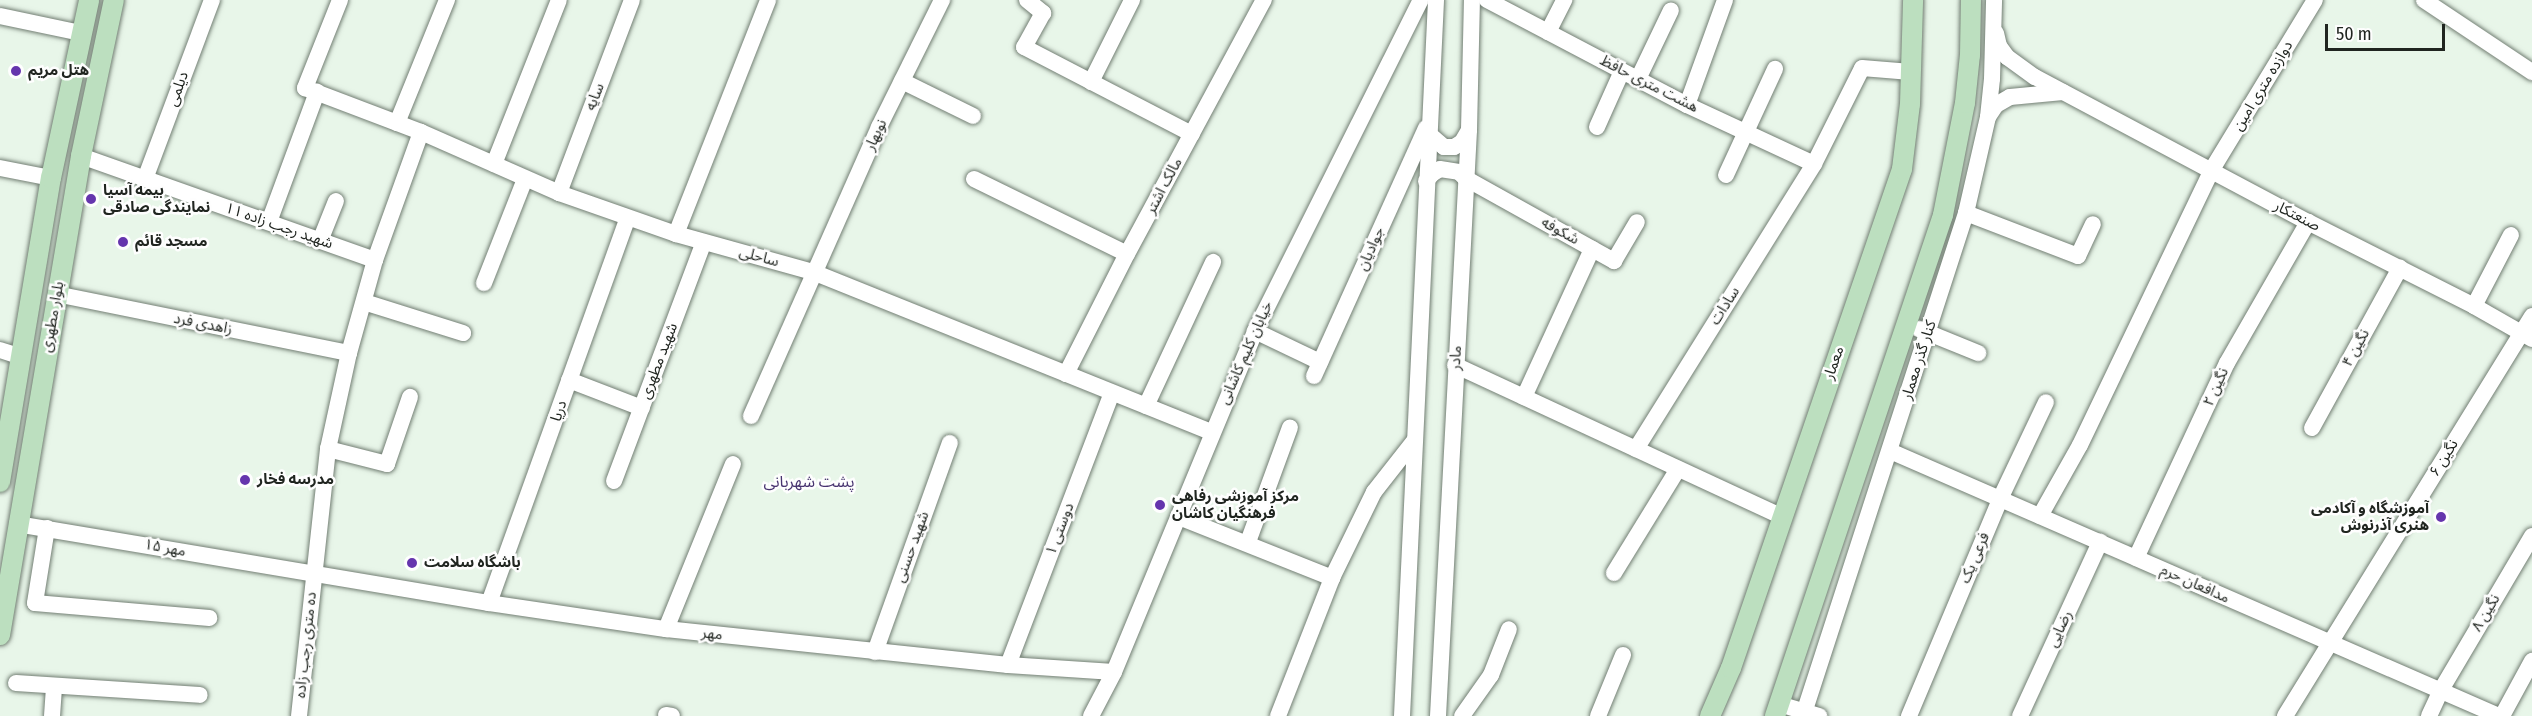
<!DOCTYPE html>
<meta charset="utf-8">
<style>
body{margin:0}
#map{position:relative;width:2532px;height:716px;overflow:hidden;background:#e8f6e9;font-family:"Fira Sans Condensed","Noto Sans Arabic",sans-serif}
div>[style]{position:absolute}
.roads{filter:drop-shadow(0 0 2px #727e73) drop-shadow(0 0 2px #727e73)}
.minor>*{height:16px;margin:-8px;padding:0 8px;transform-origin:8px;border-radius:8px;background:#fff}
.major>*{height:20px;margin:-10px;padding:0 10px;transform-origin:10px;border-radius:10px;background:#bcdfbf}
.dots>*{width:16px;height:16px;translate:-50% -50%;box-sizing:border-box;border:3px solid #fefefe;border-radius:50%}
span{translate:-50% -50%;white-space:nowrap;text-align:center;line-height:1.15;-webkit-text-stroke:5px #fefefe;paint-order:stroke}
.poi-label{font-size:15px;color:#202520;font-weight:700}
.left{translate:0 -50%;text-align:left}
.right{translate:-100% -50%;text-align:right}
.street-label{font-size:15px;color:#202520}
.neighbourhood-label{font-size:16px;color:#47336f}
.scale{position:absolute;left:2325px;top:24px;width:120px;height:27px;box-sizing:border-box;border:3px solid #202520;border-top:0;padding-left:8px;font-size:18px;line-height:21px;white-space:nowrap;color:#202520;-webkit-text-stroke:4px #fefefe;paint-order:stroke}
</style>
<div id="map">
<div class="roads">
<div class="minor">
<i style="left:340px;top:0;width:95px;rotate:111.7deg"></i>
<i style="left:305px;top:88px;width:124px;rotate:20.8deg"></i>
<i style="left:421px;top:132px;width:151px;rotate:23.8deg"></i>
<i style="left:559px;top:193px;width:124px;rotate:19.3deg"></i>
<i style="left:676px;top:234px;width:142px;rotate:15.5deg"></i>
<i style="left:813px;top:272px;width:429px;rotate:21.9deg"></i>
<i style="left:1027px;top:0;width:21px;rotate:39deg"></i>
<i style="left:1043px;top:13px;width:39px;rotate:119deg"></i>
<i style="left:1024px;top:47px;width:189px;rotate:27.4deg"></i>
<i style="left:1487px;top:0;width:226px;rotate:27.7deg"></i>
<i style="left:1687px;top:105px;width:140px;rotate:24.9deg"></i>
<i style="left:2424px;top:0;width:130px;rotate:33.7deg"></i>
<i style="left:0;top:16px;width:83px;rotate:11.9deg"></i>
<i style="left:1548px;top:32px;width:36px;rotate:-63deg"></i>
<i style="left:1996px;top:33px;width:13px;rotate:77deg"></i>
<i style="left:1999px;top:46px;width:14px;rotate:54deg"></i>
<i style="left:2007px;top:57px;width:34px;rotate:36deg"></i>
<i style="left:2035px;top:77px;width:309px;rotate:28deg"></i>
<i style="left:2308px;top:222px;width:186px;rotate:26.8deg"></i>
<i style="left:2474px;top:306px;width:67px;rotate:29.6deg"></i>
<i style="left:1638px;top:79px;width:76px;rotate:-64.4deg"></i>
<i style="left:902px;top:81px;width:79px;rotate:26.2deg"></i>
<i style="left:1091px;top:82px;width:92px;rotate:-63.4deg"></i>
<i style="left:1687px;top:105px;width:112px;rotate:-70.1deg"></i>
<i style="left:1988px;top:117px;width:14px;rotate:-56deg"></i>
<i style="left:1996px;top:105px;width:16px;rotate:-30deg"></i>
<i style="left:2010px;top:97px;width:53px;rotate:-5.4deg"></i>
<i style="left:397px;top:123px;width:133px;rotate:-67.9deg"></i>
<i style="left:1597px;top:127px;width:61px;rotate:-65.9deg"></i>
<i style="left:1429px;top:134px;width:20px;rotate:41deg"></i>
<i style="left:1444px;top:147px;width:10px"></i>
<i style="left:1454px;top:147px;width:9px;rotate:-32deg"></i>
<i style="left:1462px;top:142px;width:14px;rotate:-60deg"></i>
<i style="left:81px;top:156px;width:312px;rotate:19.5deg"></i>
<i style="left:494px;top:164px;width:176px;rotate:-68.4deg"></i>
<i style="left:0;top:168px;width:52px;rotate:11.1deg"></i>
<i style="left:1726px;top:175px;width:117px;rotate:-65.2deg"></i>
<i style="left:145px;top:179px;width:191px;rotate:-69.5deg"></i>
<i style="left:974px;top:179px;width:170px;rotate:26.1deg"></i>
<i style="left:1426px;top:181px;width:9px;rotate:-49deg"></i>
<i style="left:1432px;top:174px;width:9px;rotate:-32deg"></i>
<i style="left:1440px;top:169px;width:19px;rotate:9deg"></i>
<i style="left:1459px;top:172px;width:8px;rotate:45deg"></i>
<i style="left:1465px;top:178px;width:171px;rotate:29.1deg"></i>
<i style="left:1614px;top:261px;width:45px;rotate:-59.5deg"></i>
<i style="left:559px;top:193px;width:206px;rotate:-69.3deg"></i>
<i style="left:1966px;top:213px;width:120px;rotate:21deg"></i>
<i style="left:2078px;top:256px;width:35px;rotate:-65deg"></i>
<i style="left:269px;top:222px;width:139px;rotate:-69.7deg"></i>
<i style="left:676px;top:234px;width:251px;rotate:-68.5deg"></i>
<i style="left:320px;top:241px;width:43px;rotate:-68.2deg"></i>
<i style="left:484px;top:283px;width:112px;rotate:-68.5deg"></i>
<i style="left:56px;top:294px;width:299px;rotate:11.4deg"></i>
<i style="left:364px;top:302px;width:104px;rotate:17.4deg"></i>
<i style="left:2474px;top:306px;width:80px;rotate:-62.5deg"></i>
<i style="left:1919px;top:329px;width:64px;rotate:22.1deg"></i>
<i style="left:1255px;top:331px;width:72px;rotate:25.5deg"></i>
<i style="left:0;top:350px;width:20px;rotate:18deg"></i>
<i style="left:1455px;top:365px;width:361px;rotate:24.9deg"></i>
<i style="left:1066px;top:374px;width:135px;rotate:-63.1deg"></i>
<i style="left:1127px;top:254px;width:289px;rotate:-61.7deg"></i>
<i style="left:1314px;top:376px;width:272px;rotate:-65.7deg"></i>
<i style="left:569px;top:380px;width:78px;rotate:21deg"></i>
<i style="left:1524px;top:397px;width:163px;rotate:-65.3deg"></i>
<i style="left:1146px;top:406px;width:159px;rotate:-65deg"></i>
<i style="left:751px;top:416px;width:316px;rotate:-66.1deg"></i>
<i style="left:879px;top:127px;width:142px;rotate:-63.6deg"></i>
<i style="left:2312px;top:428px;width:183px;rotate:-61.2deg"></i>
<i style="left:328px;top:449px;width:61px;rotate:14.3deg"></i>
<i style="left:387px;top:464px;width:71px;rotate:-71.1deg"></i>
<i style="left:1636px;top:449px;width:336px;rotate:-58deg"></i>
<i style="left:1814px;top:164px;width:107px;rotate:-63.4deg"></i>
<i style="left:1862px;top:68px;width:49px;rotate:4.7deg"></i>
<i style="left:1890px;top:451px;width:664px;rotate:23.52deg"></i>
<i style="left:614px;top:481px;width:255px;rotate:-69.4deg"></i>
<i style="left:2040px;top:516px;width:81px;rotate:-60.6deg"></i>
<i style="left:2080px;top:445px;width:304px;rotate:-64.4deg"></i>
<i style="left:2211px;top:171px;width:200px;rotate:-58.7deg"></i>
<i style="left:1179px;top:517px;width:165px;rotate:21.7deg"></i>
<i style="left:17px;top:524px;width:479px;rotate:9.5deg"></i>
<i style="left:489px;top:603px;width:179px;rotate:8.4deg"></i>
<i style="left:666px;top:629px;width:344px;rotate:6deg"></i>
<i style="left:1008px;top:665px;width:106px;rotate:3.8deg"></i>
<i style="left:47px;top:528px;width:76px;rotate:99.1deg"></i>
<i style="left:35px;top:603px;width:175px;rotate:4.9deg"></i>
<i style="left:1248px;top:542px;width:122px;rotate:-69.9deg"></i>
<i style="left:2136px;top:558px;width:215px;rotate:-65deg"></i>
<i style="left:2227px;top:363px;width:163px;rotate:-60.1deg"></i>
<i style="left:1614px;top:573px;width:122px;rotate:-58.4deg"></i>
<i style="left:489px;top:603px;width:408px;rotate:-70.2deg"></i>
<i style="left:666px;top:629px;width:178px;rotate:-67.9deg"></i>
<i style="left:875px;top:652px;width:222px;rotate:-70.3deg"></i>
<i style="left:1008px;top:665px;width:291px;rotate:-69.1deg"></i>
<i style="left:16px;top:683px;width:184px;rotate:3.7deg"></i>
<i style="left:1779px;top:704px;width:42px;rotate:16.7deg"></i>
<i style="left:666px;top:715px;width:6px;rotate:9deg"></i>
<i style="left:52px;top:716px;width:30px;rotate:-86deg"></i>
<i style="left:299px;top:716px;width:269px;rotate:-83.8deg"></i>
<i style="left:328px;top:449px;width:98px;rotate:-77.7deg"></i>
<i style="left:349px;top:353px;width:97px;rotate:-74.4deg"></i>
<i style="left:375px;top:260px;width:136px;rotate:-70.2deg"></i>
<i style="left:1091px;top:716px;width:50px;rotate:-62.4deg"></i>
<i style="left:1114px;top:672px;width:369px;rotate:-67.5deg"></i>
<i style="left:1255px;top:331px;width:370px;rotate:-63.4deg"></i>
<i style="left:1278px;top:716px;width:148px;rotate:-68.6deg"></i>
<i style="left:1332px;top:578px;width:96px;rotate:-64deg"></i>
<i style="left:1374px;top:492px;width:65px;rotate:-51.9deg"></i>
<i style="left:1402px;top:716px;width:717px;rotate:-87.28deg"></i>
<i style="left:1438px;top:716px;width:587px;rotate:-86.97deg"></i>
<i style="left:1469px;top:130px;width:130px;rotate:-88.7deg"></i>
<i style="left:1462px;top:716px;width:50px;rotate:-54.7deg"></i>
<i style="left:1491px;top:675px;width:49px;rotate:-68.6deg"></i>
<i style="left:1598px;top:716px;width:66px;rotate:-67.7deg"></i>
<i style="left:1803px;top:716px;width:529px;rotate:-72.04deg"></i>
<i style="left:1966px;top:213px;width:98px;rotate:-77.1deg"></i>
<i style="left:1988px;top:117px;width:38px;rotate:-84deg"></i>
<i style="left:1992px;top:79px;width:79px;rotate:-88.5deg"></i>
<i style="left:1909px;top:716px;width:235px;rotate:-67.2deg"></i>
<i style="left:2000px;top:499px;width:107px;rotate:-64.6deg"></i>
<i style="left:2020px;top:716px;width:192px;rotate:-65.3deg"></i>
<i style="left:2285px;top:716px;width:470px;rotate:-58.3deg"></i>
<i style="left:2429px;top:716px;width:29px;rotate:-65deg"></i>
<i style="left:2441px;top:690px;width:179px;rotate:-59.4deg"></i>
<i style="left:2502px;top:716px;width:63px;rotate:-61.4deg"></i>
</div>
<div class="major">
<i style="left:0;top:482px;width:308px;rotate:-80.5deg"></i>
<i style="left:51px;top:178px;width:182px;rotate:-77.9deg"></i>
<i style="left:0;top:635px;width:486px;rotate:-80.4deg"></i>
<i style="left:81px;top:156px;width:159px;rotate:-78.1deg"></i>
<i style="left:1710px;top:716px;width:52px;rotate:-66.4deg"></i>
<i style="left:1731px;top:668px;width:527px;rotate:-71.08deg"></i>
<i style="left:1902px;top:169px;width:65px;rotate:-83deg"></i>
<i style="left:1910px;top:104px;width:104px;rotate:-88.3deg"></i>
<i style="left:1775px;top:716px;width:528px;rotate:-71.46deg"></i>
<i style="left:1943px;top:215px;width:114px;rotate:-78.9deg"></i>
<i style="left:1965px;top:103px;width:48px;rotate:-84.1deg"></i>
<i style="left:1970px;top:55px;width:55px;rotate:-89deg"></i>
</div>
</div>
<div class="dots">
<i style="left:16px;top:71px;background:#6535ad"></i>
<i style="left:91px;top:199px;background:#6535ad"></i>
<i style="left:123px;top:242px;background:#6535ad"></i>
<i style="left:245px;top:480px;background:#6535ad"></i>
<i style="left:1160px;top:505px;background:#6535ad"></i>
<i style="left:2441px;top:517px;background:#6535ad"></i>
<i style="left:412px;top:563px;background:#6535ad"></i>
</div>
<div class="poi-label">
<span class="left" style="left:28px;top:71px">هتل مریم</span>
<span class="left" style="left:103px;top:199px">بیمه آسیا<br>نمایندگی صادقی</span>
<span class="left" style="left:135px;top:242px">مسجد قائم</span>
<span class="left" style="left:257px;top:480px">مدرسه فخار</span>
<span class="left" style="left:1172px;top:505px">مرکز آموزشی رفاهی<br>فرهنگیان کاشان</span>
<span class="right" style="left:2429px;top:517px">آموزشگاه و آکادمی<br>هنری آذرنوش</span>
<span class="left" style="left:424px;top:563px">باشگاه سلامت</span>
</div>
<div class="street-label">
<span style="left:1649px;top:84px;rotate:27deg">هشت متری حافظ</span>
<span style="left:2263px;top:86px;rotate:-59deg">دوازده متری امین</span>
<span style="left:178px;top:89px;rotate:-70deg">دیلمی</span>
<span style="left:595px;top:97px;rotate:-69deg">سایه</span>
<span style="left:876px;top:135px;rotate:-65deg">نوبهار</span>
<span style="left:1164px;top:186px;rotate:-62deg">مالک اشتر</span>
<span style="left:2297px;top:216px;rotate:27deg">صنعتکار</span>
<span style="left:279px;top:226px;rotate:19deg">شهید رجب زاده ۱۱</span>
<span style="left:1560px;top:231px;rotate:29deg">شکوفه</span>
<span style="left:1371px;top:249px;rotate:-66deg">جوادیان</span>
<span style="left:759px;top:257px;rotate:15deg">ساحلی</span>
<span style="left:1725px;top:306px;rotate:-58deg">سادات</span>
<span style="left:53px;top:317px;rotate:-80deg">بلوار مطهری</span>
<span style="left:203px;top:324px;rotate:11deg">زاهدی فرد</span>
<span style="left:2356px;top:348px;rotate:-61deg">نگین ۴</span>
<span style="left:1246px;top:353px;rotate:-66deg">خیابان کلیم کاشانی</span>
<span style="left:1456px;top:358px;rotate:-87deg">مادر</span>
<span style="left:1919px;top:360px;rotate:-72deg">کنار گذر معمار</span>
<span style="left:659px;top:361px;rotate:-69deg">شهید مطهری</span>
<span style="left:1834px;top:363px;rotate:-71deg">معمار</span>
<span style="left:2216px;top:387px;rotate:-65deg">نگین ۲</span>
<span style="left:559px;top:411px;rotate:-71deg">دریا</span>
<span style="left:2444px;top:458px;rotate:-58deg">نگین ۶</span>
<span style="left:1060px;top:529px;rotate:-69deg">دوستی ۱</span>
<span style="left:912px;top:547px;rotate:-70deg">شهید حسنی</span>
<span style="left:165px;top:548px;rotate:10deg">مهر ۱۵</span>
<span style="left:1975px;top:558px;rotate:-67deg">فرعی یک</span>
<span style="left:2195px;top:584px;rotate:24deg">مدافعان حرم</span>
<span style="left:2486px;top:613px;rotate:-59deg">نگین ۸</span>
<span style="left:2060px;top:629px;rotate:-65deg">رضایی</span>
<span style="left:712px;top:634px;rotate:6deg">مهر</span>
<span style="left:306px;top:645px;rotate:-84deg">ده متری رجب زاده</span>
</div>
<div class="neighbourhood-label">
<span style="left:809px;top:482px">پشت شهربانی</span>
</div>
<div class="scale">50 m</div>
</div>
